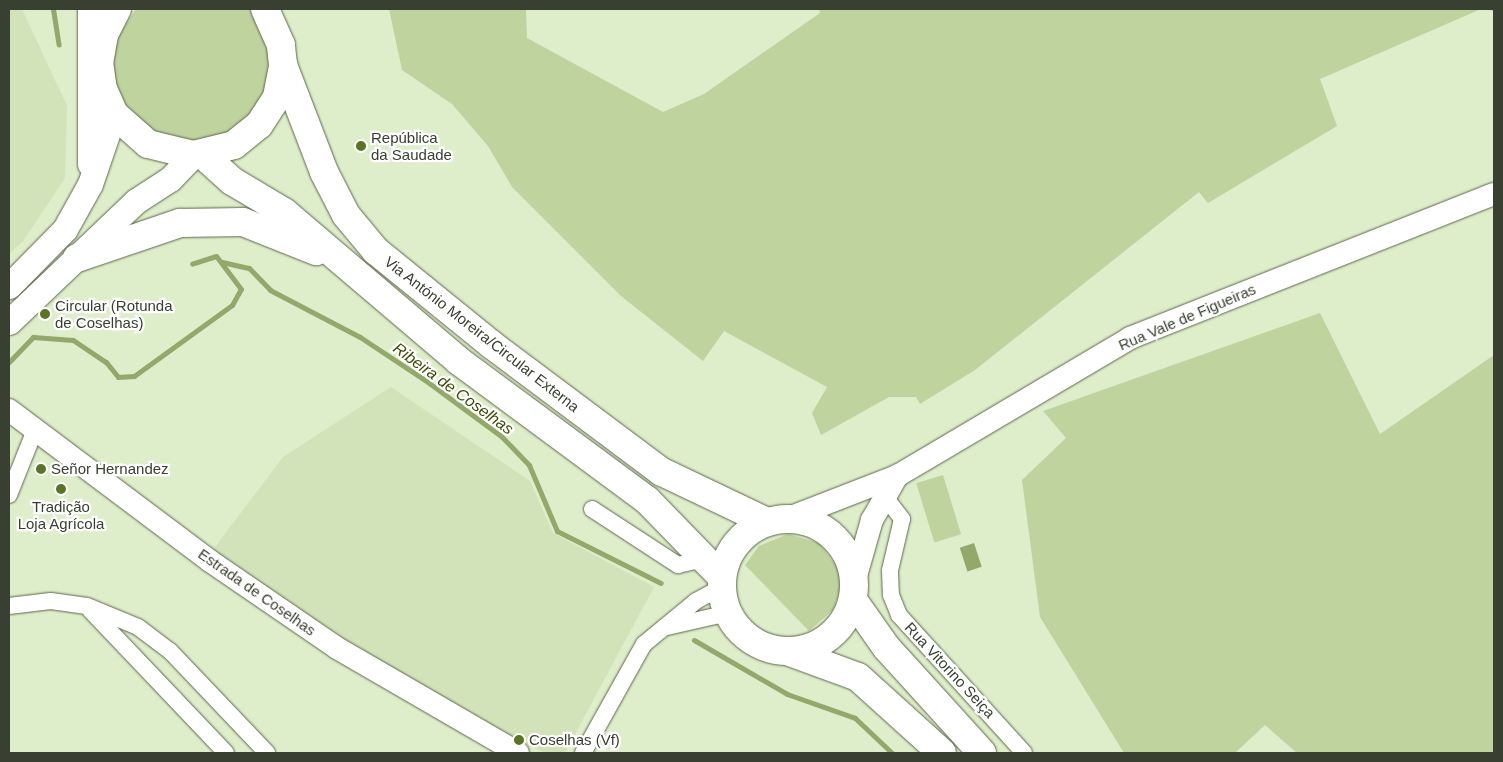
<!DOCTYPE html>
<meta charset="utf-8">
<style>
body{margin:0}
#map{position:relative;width:1503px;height:762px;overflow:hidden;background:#deedca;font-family:Helvetica,sans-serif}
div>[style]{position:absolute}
.built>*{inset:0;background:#d2e3b9}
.green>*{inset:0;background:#bfd39f;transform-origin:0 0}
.water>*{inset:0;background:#92a96b;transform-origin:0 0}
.stream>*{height:5px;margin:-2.5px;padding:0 2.5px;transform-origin:2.5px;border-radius:2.5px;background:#92a96b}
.roads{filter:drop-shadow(0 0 1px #5c6749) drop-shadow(0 0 1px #5c6749)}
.street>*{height:16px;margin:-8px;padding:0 8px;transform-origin:8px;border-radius:8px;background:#fff}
.secondary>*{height:22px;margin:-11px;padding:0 11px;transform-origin:11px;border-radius:11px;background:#fff}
.primary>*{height:25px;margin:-12.5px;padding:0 12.5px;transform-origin:12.5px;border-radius:12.5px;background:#fff}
.highway>*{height:28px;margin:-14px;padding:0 14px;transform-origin:14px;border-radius:14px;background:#fff}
.highway>.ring{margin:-14px;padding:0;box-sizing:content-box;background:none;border:28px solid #fff;border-radius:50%}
.dots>*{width:14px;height:14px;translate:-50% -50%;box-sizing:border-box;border:2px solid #fff;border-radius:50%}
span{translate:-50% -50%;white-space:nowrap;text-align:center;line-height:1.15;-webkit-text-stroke:4.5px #fff;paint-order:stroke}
.poi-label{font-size:15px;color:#393f31}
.left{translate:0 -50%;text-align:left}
.street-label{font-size:15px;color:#393f31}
.water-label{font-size:16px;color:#394d04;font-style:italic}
.frame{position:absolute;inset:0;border:10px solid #393f31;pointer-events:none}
</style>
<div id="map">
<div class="built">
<i style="clip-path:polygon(9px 9px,22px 9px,67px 106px,65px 178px,23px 241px,9px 254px)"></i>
<i style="clip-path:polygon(391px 387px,530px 481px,553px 533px,654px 587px,565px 753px,545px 753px,402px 679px,212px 551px,283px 457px)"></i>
</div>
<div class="green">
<i style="clip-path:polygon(136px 9px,249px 9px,264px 30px,271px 55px,269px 82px,259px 106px,242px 126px,219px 138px,194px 143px,168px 140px,145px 128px,127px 109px,116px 86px,113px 61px,118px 35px)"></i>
<i style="clip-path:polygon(389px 9px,526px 9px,527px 38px,663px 112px,704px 94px,820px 13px,819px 9px,1494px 9px,1494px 11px,1481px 9px,1320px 79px,1337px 126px,1208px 203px,1199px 192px,975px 370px,920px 404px,916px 397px,889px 397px,821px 435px,812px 413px,827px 387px,724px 331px,703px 361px,621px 296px,512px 187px,488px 146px,452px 104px,402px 70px)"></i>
<i style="clip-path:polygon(1320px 313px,1380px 434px,1494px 355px,1494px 753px,1297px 753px,1265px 725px,1235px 753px,1124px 753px,1040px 617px,1022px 480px,1066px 438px,1043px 411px)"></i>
<i style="left:943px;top:475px;width:62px;height:28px;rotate:73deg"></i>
<i style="clip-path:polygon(788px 534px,819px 543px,838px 568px,840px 589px,834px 609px,809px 631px,745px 565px,759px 546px)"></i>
</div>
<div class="water">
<i style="left:974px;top:543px;width:25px;height:15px;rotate:72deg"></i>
</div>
<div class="stream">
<i style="left:53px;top:9px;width:36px;rotate:81deg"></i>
<i style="left:222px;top:262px;width:28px;rotate:13deg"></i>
<i style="left:249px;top:268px;width:30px;rotate:46deg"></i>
<i style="left:270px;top:290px;width:102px;rotate:27.6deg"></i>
<i style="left:360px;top:337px;width:78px;rotate:33.5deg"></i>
<i style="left:425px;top:380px;width:96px;rotate:36.5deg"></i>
<i style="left:502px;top:437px;width:39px;rotate:46deg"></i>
<i style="left:529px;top:465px;width:72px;rotate:67deg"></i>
<i style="left:557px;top:531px;width:116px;rotate:26.6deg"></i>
<i style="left:9px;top:362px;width:35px;rotate:-46deg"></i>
<i style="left:33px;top:337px;width:40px;rotate:4.3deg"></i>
<i style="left:73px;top:340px;width:40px;rotate:34deg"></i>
<i style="left:106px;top:362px;width:19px;rotate:51deg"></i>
<i style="left:118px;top:377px;width:16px;rotate:-4deg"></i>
<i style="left:134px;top:376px;width:121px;rotate:-35.9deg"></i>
<i style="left:232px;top:305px;width:18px;rotate:-61deg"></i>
<i style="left:241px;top:289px;width:41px;rotate:-127.1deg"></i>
<i style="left:216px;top:256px;width:25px;rotate:162deg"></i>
<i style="left:694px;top:640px;width:108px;rotate:30.1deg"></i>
<i style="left:787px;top:694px;width:72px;rotate:19.4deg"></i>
<i style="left:855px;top:718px;width:51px;rotate:43.4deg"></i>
</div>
<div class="roads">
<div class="street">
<i style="left:9px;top:495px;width:70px;rotate:-68.2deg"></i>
<i style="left:885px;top:497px;width:28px;rotate:52deg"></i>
<i style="left:902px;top:519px;width:52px;rotate:103.2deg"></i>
<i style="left:890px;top:570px;width:25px;rotate:88deg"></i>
<i style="left:891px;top:595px;width:22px;rotate:68deg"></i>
<i style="left:899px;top:615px;width:186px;rotate:47.8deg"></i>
<i style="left:592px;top:509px;width:103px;rotate:33.1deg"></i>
<i style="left:678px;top:565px;width:28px;rotate:-13deg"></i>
<i style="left:9px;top:606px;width:42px;rotate:-6.8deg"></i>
<i style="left:51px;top:601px;width:36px;rotate:8deg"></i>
<i style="left:87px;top:606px;width:55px;rotate:22.4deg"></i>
<i style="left:138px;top:627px;width:40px;rotate:37deg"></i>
<i style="left:170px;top:651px;width:141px;rotate:46.4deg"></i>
<i style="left:90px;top:610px;width:197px;rotate:46.4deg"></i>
<i style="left:667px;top:627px;width:63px;rotate:-12.9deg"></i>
<i style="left:583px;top:753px;width:125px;rotate:-60.8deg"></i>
<i style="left:644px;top:644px;width:67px;rotate:-39.6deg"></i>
<i style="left:696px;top:601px;width:30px;rotate:-28deg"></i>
</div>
<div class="secondary">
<i style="left:9px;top:410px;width:251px;rotate:36.9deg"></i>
<i style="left:210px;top:561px;width:154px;rotate:34.4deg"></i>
<i style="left:337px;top:648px;width:209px;rotate:30.1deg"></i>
<i style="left:786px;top:519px;width:119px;rotate:-21.2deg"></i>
<i style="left:897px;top:476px;width:271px;rotate:-30.6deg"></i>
<i style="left:1130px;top:338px;width:391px;rotate:-21.6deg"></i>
<i style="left:854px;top:583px;width:66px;rotate:-74.1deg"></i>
<i style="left:872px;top:520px;width:51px;rotate:-60.4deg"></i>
</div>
<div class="primary">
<i style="left:90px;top:9px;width:155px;rotate:90deg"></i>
<i style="left:9px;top:286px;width:80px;rotate:-45.5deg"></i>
<i style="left:65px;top:229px;width:51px;rotate:-60.9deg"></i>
<i style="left:90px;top:184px;width:74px;rotate:-71.1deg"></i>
<i style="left:9px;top:322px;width:175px;rotate:-43.6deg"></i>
<i style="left:136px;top:201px;width:40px;rotate:-32.9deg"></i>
<i style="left:170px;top:179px;width:33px;rotate:-46deg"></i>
</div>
<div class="highway">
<i style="left:117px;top:9px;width:29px;rotate:117deg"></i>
<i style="left:104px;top:35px;width:27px;rotate:100deg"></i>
<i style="left:99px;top:62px;width:27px;rotate:82deg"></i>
<i style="left:103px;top:89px;width:27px;rotate:66deg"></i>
<i style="left:114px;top:114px;width:45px;rotate:41.4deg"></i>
<i style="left:148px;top:144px;width:46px;rotate:13.7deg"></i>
<i style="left:193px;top:155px;width:42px;rotate:-13.7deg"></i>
<i style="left:234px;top:145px;width:32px;rotate:-39deg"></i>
<i style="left:259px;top:125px;width:33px;rotate:-57deg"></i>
<i style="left:277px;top:97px;width:33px;rotate:-79deg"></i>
<i style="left:283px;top:65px;width:20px;rotate:-96deg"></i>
<i style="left:281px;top:45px;width:39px;rotate:-114deg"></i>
<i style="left:283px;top:65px;width:115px;rotate:69deg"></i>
<i style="left:324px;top:172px;width:48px;rotate:62.9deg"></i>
<i style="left:346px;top:215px;width:47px;rotate:50.2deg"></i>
<i style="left:376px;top:251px;width:149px;rotate:39deg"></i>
<i style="left:492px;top:345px;width:212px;rotate:36.8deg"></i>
<i style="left:662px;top:472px;width:116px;rotate:25.5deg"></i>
<i style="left:202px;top:154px;width:40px;rotate:42deg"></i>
<i style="left:232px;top:181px;width:61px;rotate:30.8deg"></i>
<i style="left:284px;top:212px;width:230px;rotate:40.4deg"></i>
<i style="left:459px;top:361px;width:234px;rotate:36.5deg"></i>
<i style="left:647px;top:500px;width:107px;rotate:45.8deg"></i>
<i style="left:77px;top:258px;width:109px;rotate:-18.8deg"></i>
<i style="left:180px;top:223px;width:63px;rotate:-0.9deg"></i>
<i style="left:243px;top:222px;width:79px;rotate:21.7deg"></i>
<i class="ring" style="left:722px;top:519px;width:104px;height:104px"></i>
<i style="left:853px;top:600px;width:57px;rotate:54.9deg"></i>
<i style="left:886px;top:647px;width:143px;rotate:47.8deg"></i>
<i style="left:790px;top:652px;width:72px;rotate:20.2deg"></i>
<i style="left:858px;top:677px;width:113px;rotate:42.1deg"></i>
</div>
</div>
<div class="dots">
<i style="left:361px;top:146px;background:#5a7325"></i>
<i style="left:45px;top:314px;background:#5a7325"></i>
<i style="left:41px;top:469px;background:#5a7325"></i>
<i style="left:61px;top:489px;background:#5a7325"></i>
<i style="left:519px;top:740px;background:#5a7325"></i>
</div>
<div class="poi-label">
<span class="left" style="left:371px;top:146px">República<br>da Saudade</span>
<span class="left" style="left:55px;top:314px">Circular (Rotunda<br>de Coselhas)</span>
<span class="left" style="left:51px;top:469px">Señor Hernandez</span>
<span style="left:61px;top:515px">Tradição<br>Loja Agrícola</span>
<span class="left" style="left:529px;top:740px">Coselhas (Vf)</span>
</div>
<div class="street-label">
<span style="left:1187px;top:317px;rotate:-23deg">Rua Vale de Figueiras</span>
<span style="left:482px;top:334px;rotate:38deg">Via António Moreira/Circular Externa</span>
<span style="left:257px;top:592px;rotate:35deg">Estrada de Coselhas</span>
<span style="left:950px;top:670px;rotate:47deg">Rua Vitorino Seiça</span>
</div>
<div class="water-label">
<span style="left:453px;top:389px;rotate:36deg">Ribeira de Coselhas</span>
</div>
<div class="frame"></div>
</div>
